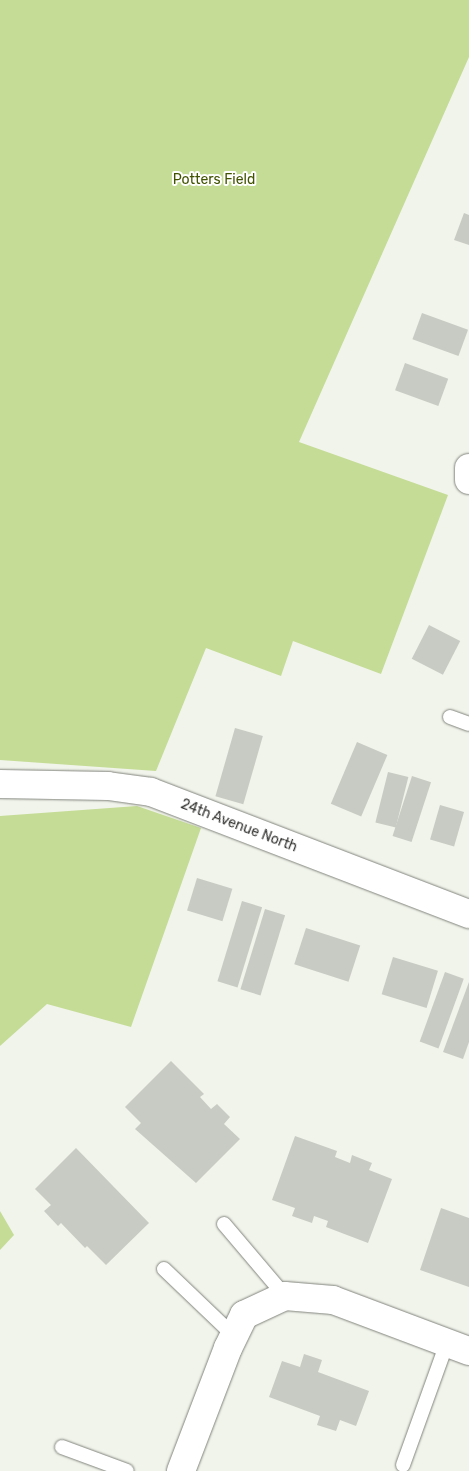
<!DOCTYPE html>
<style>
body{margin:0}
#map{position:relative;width:469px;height:1471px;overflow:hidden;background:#f1f4eb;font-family:Rubik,sans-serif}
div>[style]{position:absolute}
.green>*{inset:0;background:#c5dc96}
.building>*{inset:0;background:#c8cbc3;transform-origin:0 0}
.roads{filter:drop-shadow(0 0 1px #81847c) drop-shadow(0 0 1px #81847c)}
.lane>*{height:14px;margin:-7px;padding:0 7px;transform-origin:7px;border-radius:7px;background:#fff}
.street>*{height:28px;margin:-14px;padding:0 14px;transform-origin:14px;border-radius:14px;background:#fff}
span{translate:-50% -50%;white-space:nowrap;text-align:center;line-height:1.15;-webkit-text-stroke:4px #fff;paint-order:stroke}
.park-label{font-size:14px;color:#415300}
.street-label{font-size:14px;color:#333431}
</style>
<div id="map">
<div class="green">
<i style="clip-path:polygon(0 0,469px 0,469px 57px,299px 442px,448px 495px,381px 674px,293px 641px,281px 676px,206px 648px,156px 771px,0 760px)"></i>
<i style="clip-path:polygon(137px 806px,201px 828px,131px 1027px,47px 1004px,0 1046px,0 816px)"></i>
<i style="clip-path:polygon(0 1211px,14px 1235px,0 1250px)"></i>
</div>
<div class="building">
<i style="clip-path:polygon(464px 213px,469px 215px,469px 245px,454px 240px)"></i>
<i style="left:422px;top:313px;width:49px;height:28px;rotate:20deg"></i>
<i style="left:405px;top:363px;width:46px;height:29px;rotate:20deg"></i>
<i style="left:429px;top:625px;width:35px;height:38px;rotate:27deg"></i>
<i style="left:235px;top:728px;width:29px;height:71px;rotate:16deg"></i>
<i style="left:357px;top:742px;width:33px;height:67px;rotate:23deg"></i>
<i style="left:388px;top:772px;width:21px;height:52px;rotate:14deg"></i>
<i style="left:412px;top:776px;width:20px;height:63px;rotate:18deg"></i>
<i style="left:440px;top:805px;width:25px;height:36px;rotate:16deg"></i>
<i style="left:197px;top:878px;width:37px;height:34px;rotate:17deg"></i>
<i style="left:242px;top:901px;width:21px;height:84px;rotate:17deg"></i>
<i style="left:265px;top:909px;width:21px;height:84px;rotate:17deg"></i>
<i style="left:306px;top:928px;width:57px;height:38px;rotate:18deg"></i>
<i style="left:393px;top:957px;width:47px;height:39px;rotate:17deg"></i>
<i style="left:445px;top:972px;width:20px;height:74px;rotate:20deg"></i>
<i style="clip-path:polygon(469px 982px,469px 1042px,463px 1059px,443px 1052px)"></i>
<i style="clip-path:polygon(171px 1061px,204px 1094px,200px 1097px,211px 1109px,217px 1104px,230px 1117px,224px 1124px,240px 1139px,196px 1183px,135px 1129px,141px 1123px,125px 1107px)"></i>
<i style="clip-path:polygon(295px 1136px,337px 1151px,335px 1157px,350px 1163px,352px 1155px,372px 1163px,369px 1170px,392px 1179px,368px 1243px,326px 1227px,328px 1221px,314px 1216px,312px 1223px,292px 1216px,295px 1208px,272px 1200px)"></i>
<i style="clip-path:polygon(76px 1148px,149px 1223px,106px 1265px,87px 1246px,85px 1248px,61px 1223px,58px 1226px,44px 1211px,51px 1205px,35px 1189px)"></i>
<i style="clip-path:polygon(441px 1208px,469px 1218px,469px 1287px,420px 1270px)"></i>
<i style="clip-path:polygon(304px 1354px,322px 1360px,318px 1372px,369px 1391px,356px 1426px,340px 1420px,336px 1431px,317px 1425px,320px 1416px,269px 1397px,282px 1361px,300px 1367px)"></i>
</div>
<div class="roads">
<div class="lane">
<i style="left:450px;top:717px;width:20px;rotate:20deg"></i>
<i style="left:224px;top:1224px;width:94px;rotate:49.7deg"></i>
<i style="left:164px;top:1269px;width:97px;rotate:43.7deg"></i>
<i style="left:62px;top:1447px;width:69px;rotate:20.3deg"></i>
<i style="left:403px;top:1465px;width:130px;rotate:-70.2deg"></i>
</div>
<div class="street">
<i style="left:469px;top:468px;width:12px;rotate:90deg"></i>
<i style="left:0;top:784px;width:108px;rotate:1.1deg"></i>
<i style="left:108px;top:786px;width:43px;rotate:7.9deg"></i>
<i style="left:151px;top:792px;width:341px;rotate:21deg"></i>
<i style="left:181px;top:1471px;width:132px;rotate:-69.1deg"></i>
<i style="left:228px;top:1348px;width:37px;rotate:-64deg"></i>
<i style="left:244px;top:1315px;width:45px;rotate:-24.9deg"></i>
<i style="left:285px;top:1296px;width:48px;rotate:4.8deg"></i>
<i style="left:333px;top:1300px;width:145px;rotate:20.6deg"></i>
</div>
</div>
<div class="park-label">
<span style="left:214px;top:180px">Potters Field</span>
</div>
<div class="street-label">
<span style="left:239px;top:826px;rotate:21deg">24th Avenue North</span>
</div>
</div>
